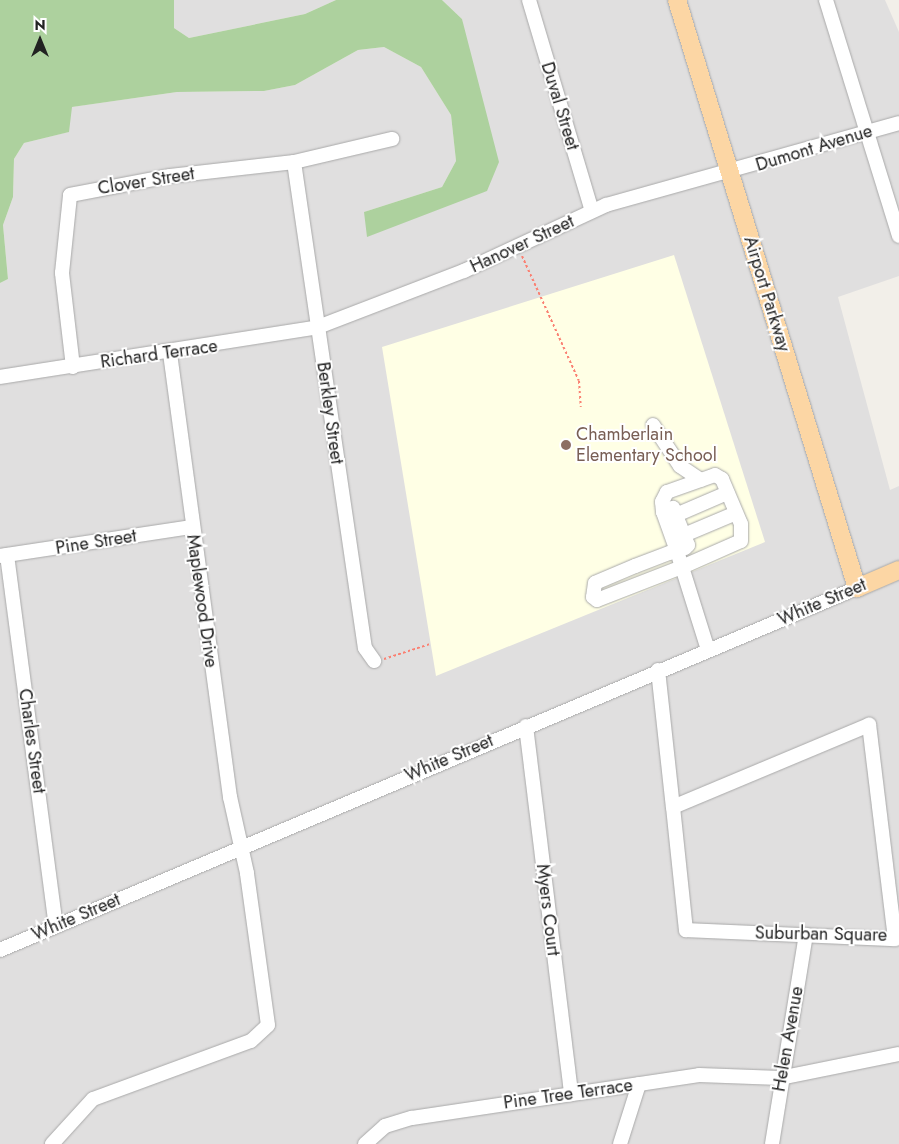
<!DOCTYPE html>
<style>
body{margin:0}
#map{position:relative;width:899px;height:1144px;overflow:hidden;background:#f2efe9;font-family:Jost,sans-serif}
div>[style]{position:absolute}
.residential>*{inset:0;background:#e0dfdf}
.education>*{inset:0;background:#ffffe5}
.forest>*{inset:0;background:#add19e}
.path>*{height:2px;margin-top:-1px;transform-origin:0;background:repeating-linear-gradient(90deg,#fa8072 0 2.5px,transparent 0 5px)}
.roads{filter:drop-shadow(0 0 1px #a9a9a9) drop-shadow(0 0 1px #a9a9a9)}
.minor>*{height:14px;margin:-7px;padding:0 7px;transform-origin:7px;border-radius:7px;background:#fff}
.major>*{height:18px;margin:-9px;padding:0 9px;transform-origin:9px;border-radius:9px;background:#fcd6a4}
.dots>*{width:14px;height:14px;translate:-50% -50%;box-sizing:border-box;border:2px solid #fff;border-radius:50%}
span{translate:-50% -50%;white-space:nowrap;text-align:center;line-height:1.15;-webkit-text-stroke:4px #fff;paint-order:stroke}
.street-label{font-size:18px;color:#222}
.education-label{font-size:18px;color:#785e54}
.left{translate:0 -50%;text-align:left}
.north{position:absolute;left:15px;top:15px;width:50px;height:50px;-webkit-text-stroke:4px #fff;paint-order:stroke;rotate:0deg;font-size:14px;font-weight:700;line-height:20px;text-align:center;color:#222}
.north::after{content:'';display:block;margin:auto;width:18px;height:22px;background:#222;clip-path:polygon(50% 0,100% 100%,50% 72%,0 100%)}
</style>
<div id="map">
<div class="residential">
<i style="clip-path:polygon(174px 0,336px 0,305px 14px,189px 38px,174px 28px)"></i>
<i style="clip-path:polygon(442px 0,885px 0,899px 32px,899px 276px,838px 297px,890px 490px,899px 486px,899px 1144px,0 1144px,0 283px,8px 279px,3px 225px,13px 197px,14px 159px,24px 143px,68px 132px,71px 107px,177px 92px,264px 91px,295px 85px,358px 50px,384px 47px,421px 67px,451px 115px,456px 161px,442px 187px,364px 212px,487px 191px,462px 19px)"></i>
</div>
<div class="education">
<i style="clip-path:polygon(674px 255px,765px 542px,436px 676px,382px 347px)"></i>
</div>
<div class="forest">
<i style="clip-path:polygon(0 0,174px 0,174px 28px,189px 38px,305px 14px,336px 0,442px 0,462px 19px,499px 162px,487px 191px,367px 237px,364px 212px,442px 187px,456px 161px,451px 115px,421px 67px,384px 47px,358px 50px,295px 85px,264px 91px,177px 92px,72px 107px,69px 132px,24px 143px,14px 159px,13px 197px,3px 225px,8px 279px,0 283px)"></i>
</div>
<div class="path">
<i style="left:522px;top:256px;width:137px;rotate:65.5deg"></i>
<i style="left:579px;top:381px;width:26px;rotate:86deg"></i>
<i style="left:384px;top:659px;width:48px;rotate:-18.1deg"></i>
</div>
<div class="roads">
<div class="minor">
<i style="left:529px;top:0;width:220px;rotate:73.4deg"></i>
<i style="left:826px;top:0;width:247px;rotate:72.8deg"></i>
<i style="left:294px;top:162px;width:491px;rotate:81.7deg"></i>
<i style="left:365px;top:648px;width:16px;rotate:55deg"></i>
<i style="left:73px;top:367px;width:95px;rotate:-96.7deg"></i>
<i style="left:62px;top:273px;width:78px;rotate:-84.1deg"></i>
<i style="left:70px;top:195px;width:102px;rotate:-10.8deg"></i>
<i style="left:170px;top:176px;width:125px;rotate:-6.4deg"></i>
<i style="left:294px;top:162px;width:101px;rotate:-13.2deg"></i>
<i style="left:0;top:377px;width:322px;rotate:-8.9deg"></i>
<i style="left:318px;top:327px;width:156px;rotate:-21deg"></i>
<i style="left:464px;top:271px;width:157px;rotate:-24.9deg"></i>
<i style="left:606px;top:205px;width:304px;rotate:-15.6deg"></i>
<i style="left:653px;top:425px;width:49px;rotate:56.6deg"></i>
<i style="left:680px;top:466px;width:25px;rotate:34deg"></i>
<i style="left:663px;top:512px;width:11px;rotate:-22deg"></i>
<i style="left:673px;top:508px;width:40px;rotate:68deg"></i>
<i style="left:688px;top:545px;width:4px;rotate:135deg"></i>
<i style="left:685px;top:548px;width:9px;rotate:159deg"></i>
<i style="left:677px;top:551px;width:8px;rotate:166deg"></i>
<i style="left:669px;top:553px;width:36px;rotate:159deg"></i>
<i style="left:635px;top:566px;width:43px;rotate:157deg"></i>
<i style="left:595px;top:583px;width:14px;rotate:98deg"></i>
<i style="left:593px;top:597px;width:5px;rotate:37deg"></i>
<i style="left:597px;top:600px;width:91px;rotate:-21.2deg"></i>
<i style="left:682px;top:567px;width:64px;rotate:-23.8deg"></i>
<i style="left:741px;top:541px;width:17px;rotate:-90deg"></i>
<i style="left:741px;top:524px;width:49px;rotate:-112.9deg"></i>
<i style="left:722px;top:479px;width:8px;rotate:-150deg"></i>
<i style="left:715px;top:475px;width:51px;rotate:160.5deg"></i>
<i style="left:667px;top:492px;width:11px;rotate:117deg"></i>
<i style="left:662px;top:502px;width:10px;rotate:84deg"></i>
<i style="left:663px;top:512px;width:41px;rotate:70.3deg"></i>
<i style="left:677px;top:551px;width:17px;rotate:73deg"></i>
<i style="left:682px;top:567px;width:87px;rotate:72.6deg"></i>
<i style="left:676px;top:515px;width:56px;rotate:-23.3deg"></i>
<i style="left:684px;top:535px;width:56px;rotate:-22.9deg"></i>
<i style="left:7px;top:555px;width:374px;rotate:82.5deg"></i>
<i style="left:0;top:556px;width:194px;rotate:-8.6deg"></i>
<i style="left:658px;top:670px;width:138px;rotate:83.8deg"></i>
<i style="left:673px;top:807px;width:124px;rotate:84deg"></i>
<i style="left:686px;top:930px;width:209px;rotate:2.5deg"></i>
<i style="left:895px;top:939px;width:216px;rotate:-96.9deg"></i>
<i style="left:869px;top:725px;width:212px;rotate:157.3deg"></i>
<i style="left:526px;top:726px;width:371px;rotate:83deg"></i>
<i style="left:0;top:950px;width:930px;rotate:-22.9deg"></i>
<i style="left:52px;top:1144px;width:61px;rotate:-47.7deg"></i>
<i style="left:93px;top:1099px;width:168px;rotate:-20.2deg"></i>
<i style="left:251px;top:1041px;width:23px;rotate:-43deg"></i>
<i style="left:268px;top:1025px;width:153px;rotate:-97.9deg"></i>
<i style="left:247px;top:873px;width:78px;rotate:-102.6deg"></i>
<i style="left:230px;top:797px;width:448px;rotate:-97.7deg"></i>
<i style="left:365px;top:1144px;width:27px;rotate:-42deg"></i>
<i style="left:385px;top:1126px;width:28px;rotate:-17deg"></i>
<i style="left:412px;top:1118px;width:290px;rotate:-8.5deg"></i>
<i style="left:699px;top:1075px;width:81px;rotate:2.1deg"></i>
<i style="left:780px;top:1078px;width:121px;rotate:-11.4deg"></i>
<i style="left:620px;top:1144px;width:63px;rotate:-72.4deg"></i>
<i style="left:772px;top:1144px;width:212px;rotate:-80.8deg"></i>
</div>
<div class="major">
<i style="left:677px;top:0;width:615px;rotate:72.98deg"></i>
<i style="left:857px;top:588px;width:46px;rotate:-23.2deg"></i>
</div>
</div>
<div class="dots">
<i style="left:566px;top:445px;background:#8d6e63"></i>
</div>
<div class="street-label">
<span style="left:560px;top:106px;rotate:73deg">Duval Street</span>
<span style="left:814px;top:148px;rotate:-17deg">Dumont Avenue</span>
<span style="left:146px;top:181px;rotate:-9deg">Clover Street</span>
<span style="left:522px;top:244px;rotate:-25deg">Hanover Street</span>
<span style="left:767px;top:294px;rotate:73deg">Airport Parkway</span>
<span style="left:159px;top:354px;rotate:-8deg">Richard Terrace</span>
<span style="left:330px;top:413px;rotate:82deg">Berkley Street</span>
<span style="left:96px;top:542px;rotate:-9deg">Pine Street</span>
<span style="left:202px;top:601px;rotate:82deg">Maplewood Drive</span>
<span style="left:822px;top:602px;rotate:-23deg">White Street</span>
<span style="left:32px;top:741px;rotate:82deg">Charles Street</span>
<span style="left:449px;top:758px;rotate:-23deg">White Street</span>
<span style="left:548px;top:910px;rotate:83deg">Myers Court</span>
<span style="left:76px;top:917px;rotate:-23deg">White Street</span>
<span style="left:821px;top:934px;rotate:1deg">Suburban Square</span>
<span style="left:788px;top:1039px;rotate:-80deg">Helen Avenue</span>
<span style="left:568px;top:1094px;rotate:-8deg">Pine Tree Terrace</span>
</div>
<div class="education-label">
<span class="left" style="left:576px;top:445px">Chamberlain<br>Elementary School</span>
</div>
<div class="north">N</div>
</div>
